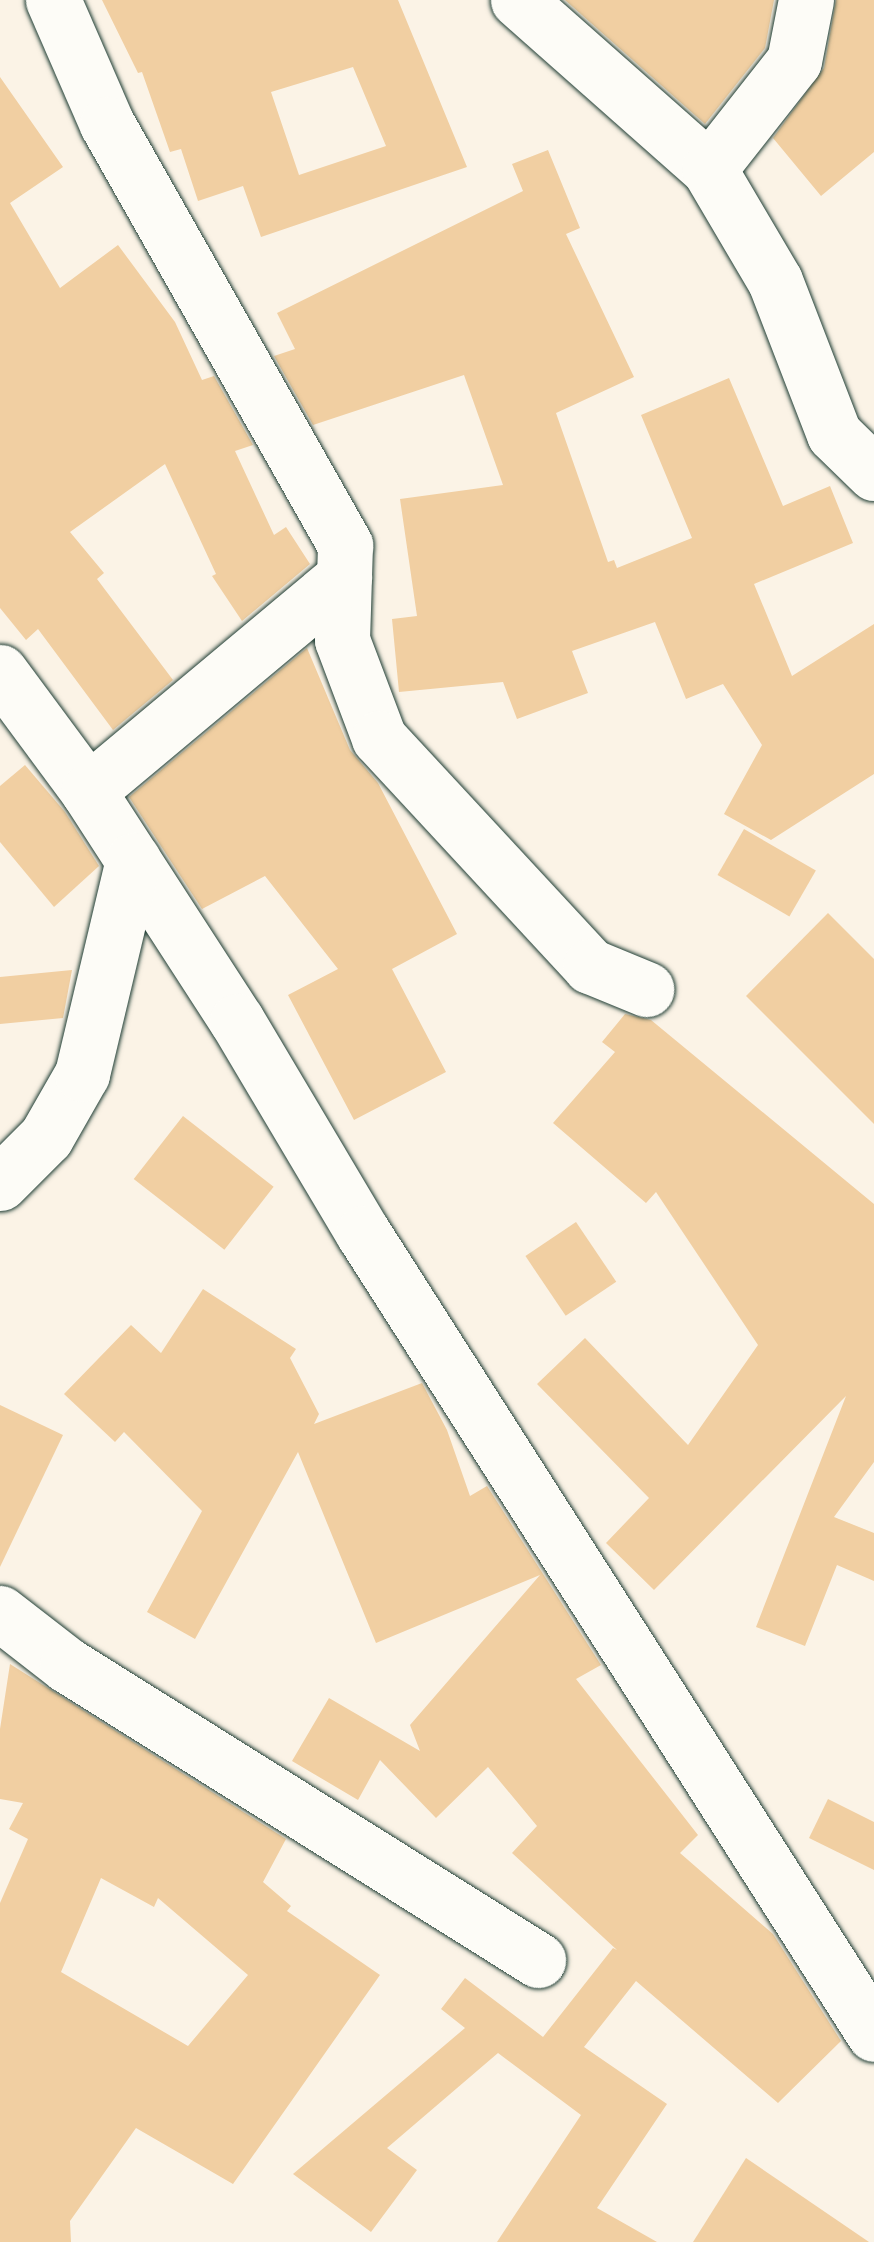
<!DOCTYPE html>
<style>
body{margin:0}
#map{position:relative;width:874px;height:2242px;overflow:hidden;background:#fbf3e6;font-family:"Shantell Sans",sans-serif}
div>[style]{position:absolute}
.building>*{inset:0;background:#f1cfa2;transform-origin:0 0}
.roads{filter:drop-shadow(0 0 2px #1f3d34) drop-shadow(0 0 2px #1f3d34)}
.minor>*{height:55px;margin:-27.5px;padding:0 27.5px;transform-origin:27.5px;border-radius:27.5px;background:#fdfcf7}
span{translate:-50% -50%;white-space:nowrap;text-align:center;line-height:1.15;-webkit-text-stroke:10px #fdfcf7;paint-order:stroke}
</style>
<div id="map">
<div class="building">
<i style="clip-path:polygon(evenodd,102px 0,398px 0,467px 167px,261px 237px,243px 186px,198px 201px,181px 149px,170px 152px,142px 72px,138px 73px,102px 0,353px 67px,386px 146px,299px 175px,271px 92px,353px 67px)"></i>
<i style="clip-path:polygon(565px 0,774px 0,765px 48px,705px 124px)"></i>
<i style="clip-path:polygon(836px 0,874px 0,874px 152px,821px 196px,773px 138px,824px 68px)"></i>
<i style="clip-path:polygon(0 77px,63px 167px,10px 203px,60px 288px,118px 245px,175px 322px,202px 380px,214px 376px,253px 445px,235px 451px,274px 535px,286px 527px,310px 564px,242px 621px,212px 576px,216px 574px,165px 464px,70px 532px,104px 573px,97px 579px,173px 680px,113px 730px,38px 629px,26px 640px,0 608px)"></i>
<i style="clip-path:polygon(548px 150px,580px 228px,566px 234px,634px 377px,556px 413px,608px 562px,614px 560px,617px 568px,692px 538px,641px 415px,729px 378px,783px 506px,830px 486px,853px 543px,754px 584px,792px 676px,874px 624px,874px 774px,771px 840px,724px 814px,762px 745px,723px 684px,686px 699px,655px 622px,572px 651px,588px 693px,517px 719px,503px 682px,399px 692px,392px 619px,417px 616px,400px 499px,503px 485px,464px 375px,313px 425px,274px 356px,295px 349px,277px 313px,523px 191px,512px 164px)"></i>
<i style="clip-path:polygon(307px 648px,350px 750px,378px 783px,457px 934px,392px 969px,446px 1072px,354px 1120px,288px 995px,338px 969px,265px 876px,202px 909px,129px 797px)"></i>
<i style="clip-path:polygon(25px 765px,65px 812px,99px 866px,54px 907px,0 842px,0 786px)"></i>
<i style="left:744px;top:829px;width:83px;height:53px;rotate:30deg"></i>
<i style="clip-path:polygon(828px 913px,874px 959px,874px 1124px,746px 996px)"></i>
<i style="clip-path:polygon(72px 970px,63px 1018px,0 1024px,0 977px)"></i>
<i style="clip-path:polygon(625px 1014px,651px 1020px,874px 1204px,874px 1462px,834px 1517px,874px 1533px,874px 1581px,837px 1565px,805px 1646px,756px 1627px,846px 1396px,654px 1590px,606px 1543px,649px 1498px,537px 1384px,585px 1338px,688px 1445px,758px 1345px,656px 1192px,646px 1203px,553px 1123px,615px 1052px,602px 1042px)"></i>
<i style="left:183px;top:1116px;width:115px;height:80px;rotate:38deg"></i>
<i style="left:576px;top:1222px;width:72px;height:61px;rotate:56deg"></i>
<i style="clip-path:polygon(203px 1289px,296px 1349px,290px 1358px,319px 1414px,314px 1424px,422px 1383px,447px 1430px,470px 1496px,487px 1486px,601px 1665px,576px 1679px,698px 1835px,680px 1853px,773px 1934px,841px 2041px,778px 2103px,636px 1981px,584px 2047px,667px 2104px,597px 2208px,657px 2242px,497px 2242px,581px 2115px,498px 2053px,387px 2148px,417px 2170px,371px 2232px,293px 2174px,465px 2028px,441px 2009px,465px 1978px,543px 2037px,613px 1948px,617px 1950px,512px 1853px,537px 1826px,488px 1767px,436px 1818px,380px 1760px,358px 1800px,292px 1761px,329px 1698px,420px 1751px,410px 1725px,540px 1575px,376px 1643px,298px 1452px,195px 1639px,147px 1612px,202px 1511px,124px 1432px,115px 1442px,64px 1394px,131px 1325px,161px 1353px)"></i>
<i style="clip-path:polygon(0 1405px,63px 1435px,0 1567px)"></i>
<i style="clip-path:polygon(evenodd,10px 1664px,286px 1839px,263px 1882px,291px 1906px,287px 1911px,380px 1975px,233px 2184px,136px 2128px,70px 2221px,71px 2242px,0 2242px,0 1903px,28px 1839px,9px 1829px,23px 1803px,0 1799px,0 1729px,10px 1664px,101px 1878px,154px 1907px,158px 1898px,248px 1975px,188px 2046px,61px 1972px,101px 1878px)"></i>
<i style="clip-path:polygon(828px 1799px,874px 1822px,874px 1870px,809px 1838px)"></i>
<i style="clip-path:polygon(746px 2158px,869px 2242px,693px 2242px)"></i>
</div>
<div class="roads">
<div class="minor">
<i style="left:53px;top:0;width:135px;rotate:66.5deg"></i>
<i style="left:107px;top:124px;width:484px;rotate:60.5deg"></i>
<i style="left:345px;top:545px;width:95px;rotate:91.8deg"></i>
<i style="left:342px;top:640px;width:105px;rotate:69.3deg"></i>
<i style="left:379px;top:738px;width:311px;rotate:47.2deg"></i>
<i style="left:590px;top:966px;width:61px;rotate:22.3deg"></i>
<i style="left:518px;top:0;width:255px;rotate:41.5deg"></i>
<i style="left:709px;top:169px;width:130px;rotate:59.5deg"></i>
<i style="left:775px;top:281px;width:164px;rotate:68.9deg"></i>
<i style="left:834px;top:434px;width:56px;rotate:44.3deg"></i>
<i style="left:709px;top:169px;width:137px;rotate:-51.8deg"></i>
<i style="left:794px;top:61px;width:62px;rotate:-78.9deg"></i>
<i style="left:0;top:672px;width:148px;rotate:53.5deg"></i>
<i style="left:88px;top:791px;width:274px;rotate:57.1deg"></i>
<i style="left:237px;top:1021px;width:247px;rotate:59.3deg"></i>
<i style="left:363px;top:1233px;width:950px;rotate:57.46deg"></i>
<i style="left:88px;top:791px;width:334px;rotate:-39.9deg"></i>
<i style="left:0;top:1183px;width:65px;rotate:-45deg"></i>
<i style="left:46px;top:1137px;width:73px;rotate:-60.3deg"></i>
<i style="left:82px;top:1074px;width:220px;rotate:-76.6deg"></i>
<i style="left:0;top:1613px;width:85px;rotate:37.8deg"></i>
<i style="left:67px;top:1665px;width:556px;rotate:32.06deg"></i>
</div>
</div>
</div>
